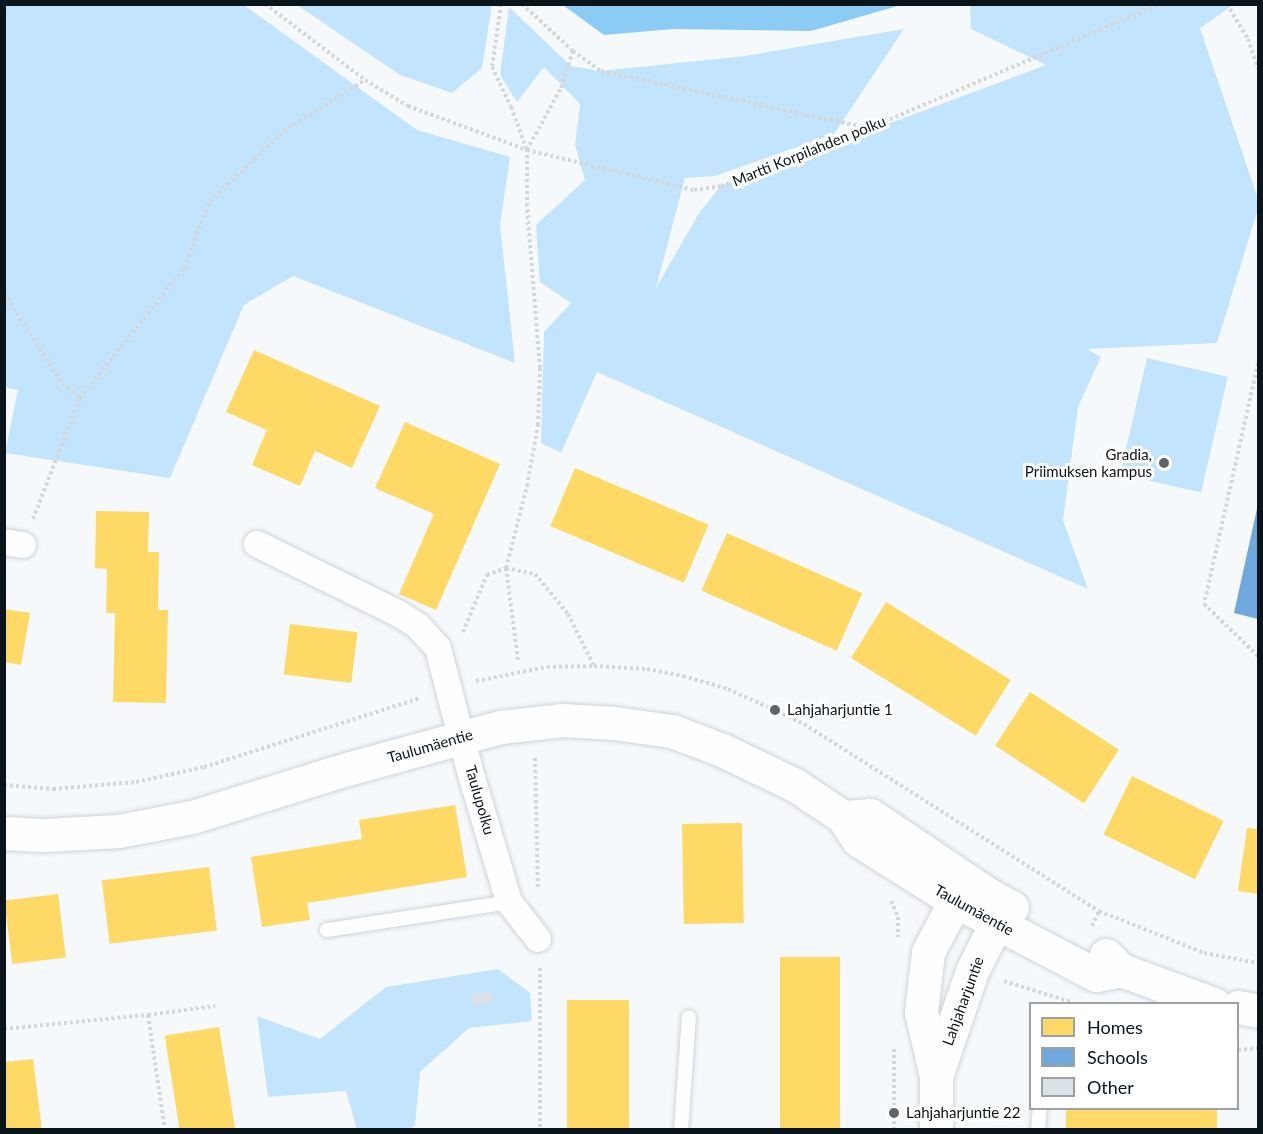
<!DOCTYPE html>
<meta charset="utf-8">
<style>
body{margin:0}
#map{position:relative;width:1263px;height:1134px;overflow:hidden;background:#f6f9fc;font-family:Lato,sans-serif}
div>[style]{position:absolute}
.green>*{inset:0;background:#c2e5fd;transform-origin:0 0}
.water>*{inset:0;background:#8cccf4}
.homes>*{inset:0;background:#ffd966;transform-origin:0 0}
.schools>*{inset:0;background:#6fa8dc}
.building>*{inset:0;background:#dae1e7;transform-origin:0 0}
.path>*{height:4px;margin-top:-2px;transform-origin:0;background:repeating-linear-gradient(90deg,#d5d6d7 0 3px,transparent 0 6px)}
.roads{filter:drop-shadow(0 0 2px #ced4da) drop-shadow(0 0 2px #ced4da)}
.service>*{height:14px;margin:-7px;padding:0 7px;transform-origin:7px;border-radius:7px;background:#fefeff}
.minor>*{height:26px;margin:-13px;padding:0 13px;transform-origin:13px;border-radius:13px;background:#fefeff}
.tertiary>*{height:33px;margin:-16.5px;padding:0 16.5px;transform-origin:16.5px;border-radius:16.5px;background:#fefeff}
.secondary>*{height:33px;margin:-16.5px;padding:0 16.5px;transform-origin:16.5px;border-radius:16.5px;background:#fefeff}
.dots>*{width:16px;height:16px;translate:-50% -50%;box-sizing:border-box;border:3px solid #fff;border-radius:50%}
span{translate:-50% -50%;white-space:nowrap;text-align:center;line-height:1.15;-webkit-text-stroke:6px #fff;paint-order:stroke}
.street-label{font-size:15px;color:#0a141b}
.poi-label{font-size:15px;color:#0a141b}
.right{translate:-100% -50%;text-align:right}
.left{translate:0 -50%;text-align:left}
.frame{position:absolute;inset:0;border:6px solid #0a141b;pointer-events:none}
.legend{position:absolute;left:1029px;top:1002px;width:210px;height:108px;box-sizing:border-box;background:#fff;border:2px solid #9da1a4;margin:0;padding:8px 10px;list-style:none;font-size:18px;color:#0a141b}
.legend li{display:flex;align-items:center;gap:12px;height:30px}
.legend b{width:30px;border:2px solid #9da1a4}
</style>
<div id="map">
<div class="green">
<i style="clip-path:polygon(5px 4px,244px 5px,417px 130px,510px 157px,500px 225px,515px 363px,293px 276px,244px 305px,170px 478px,5px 453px,18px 390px,4px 387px)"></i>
<i style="clip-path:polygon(297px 5px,492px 5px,482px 68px,452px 93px,400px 75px)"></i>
<i style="clip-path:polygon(970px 5px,1233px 5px,1200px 28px,1258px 199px,1258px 209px,1217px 343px,1087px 349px,1101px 357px,1078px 407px,1063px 520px,1088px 589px,597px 372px,561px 453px,541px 443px,544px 332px,571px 303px,540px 282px,536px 225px,585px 180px,575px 145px,580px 104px,544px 67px,517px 102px,500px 75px,509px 7px,571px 66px,601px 71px,745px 56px,904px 29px,834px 134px,715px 176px,685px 178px,656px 288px,699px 213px,721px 186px,1046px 65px,971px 29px)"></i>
<i style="left:1147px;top:358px;width:83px;height:119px;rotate:13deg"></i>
<i style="clip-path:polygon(498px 969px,530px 993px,532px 1021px,469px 1028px,420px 1072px,415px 1125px,410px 1129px,357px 1130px,346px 1091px,268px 1097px,257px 1016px,320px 1039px,386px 987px)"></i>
</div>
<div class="water">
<i style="clip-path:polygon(563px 5px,901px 5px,811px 31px,673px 29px,604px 35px)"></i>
</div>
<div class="homes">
<i style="clip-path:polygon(254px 350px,380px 406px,352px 468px,315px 451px,300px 486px,252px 465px,267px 430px,226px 412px)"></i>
<i style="clip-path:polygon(405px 422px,500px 464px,436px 610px,399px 594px,434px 514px,375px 488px)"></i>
<i style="left:575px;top:468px;width:145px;height:63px;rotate:23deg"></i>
<i style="clip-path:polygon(96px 511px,149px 512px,148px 552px,159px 552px,158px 610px,168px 610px,166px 703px,113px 702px,115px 613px,106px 613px,107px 569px,95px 568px)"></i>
<i style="left:727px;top:533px;width:148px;height:63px;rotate:24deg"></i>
<i style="left:886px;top:602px;width:147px;height:66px;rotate:32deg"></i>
<i style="clip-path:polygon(4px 609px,30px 613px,21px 665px,4px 662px)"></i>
<i style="left:290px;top:624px;width:68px;height:51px;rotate:7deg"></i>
<i style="left:1030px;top:692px;width:106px;height:64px;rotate:33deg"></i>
<i style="left:1132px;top:776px;width:102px;height:65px;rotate:26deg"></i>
<i style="clip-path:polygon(455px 805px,467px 877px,307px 903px,310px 920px,262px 927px,251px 857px,362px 839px,359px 820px)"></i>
<i style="left:742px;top:823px;width:100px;height:60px;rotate:89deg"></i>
<i style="clip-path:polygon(1247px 828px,1258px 829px,1258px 894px,1238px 891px)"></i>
<i style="left:209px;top:867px;width:64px;height:108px;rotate:83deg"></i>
<i style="left:58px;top:894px;width:64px;height:54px;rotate:83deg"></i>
<i style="left:780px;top:957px;width:60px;height:173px"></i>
<i style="left:629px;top:1000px;width:128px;height:62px;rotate:90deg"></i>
<i style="left:219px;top:1027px;width:104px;height:55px;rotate:81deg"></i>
<i style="clip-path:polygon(33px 1059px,42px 1130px,4px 1130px,4px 1062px)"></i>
<i style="left:1066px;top:1108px;width:151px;height:21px"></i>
</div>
<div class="schools">
<i style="clip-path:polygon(1258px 504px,1258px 619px,1234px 613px)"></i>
</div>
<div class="building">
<i style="left:492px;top:992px;width:11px;height:20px;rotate:85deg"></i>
</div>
<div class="path">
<i style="left:265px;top:4px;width:126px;rotate:37.2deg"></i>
<i style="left:365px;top:80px;width:50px;rotate:31.2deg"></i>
<i style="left:408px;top:106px;width:127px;rotate:20.3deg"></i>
<i style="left:527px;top:150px;width:172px;rotate:13.5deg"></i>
<i style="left:694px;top:190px;width:27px;rotate:-8deg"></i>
<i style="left:721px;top:186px;width:68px;rotate:-19deg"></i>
<i style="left:785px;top:164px;width:408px;rotate:-23.1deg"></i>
<i style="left:501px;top:4px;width:64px;rotate:98.1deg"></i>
<i style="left:492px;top:67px;width:44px;rotate:64.6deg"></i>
<i style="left:511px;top:107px;width:46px;rotate:69.6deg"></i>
<i style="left:527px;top:150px;width:71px;rotate:-61.3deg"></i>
<i style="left:561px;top:88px;width:39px;rotate:-72deg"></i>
<i style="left:522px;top:4px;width:69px;rotate:42.7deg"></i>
<i style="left:573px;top:51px;width:34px;rotate:36deg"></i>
<i style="left:601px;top:71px;width:274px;rotate:12deg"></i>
<i style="left:1227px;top:4px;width:41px;rotate:59deg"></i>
<i style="left:1248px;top:39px;width:31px;rotate:71deg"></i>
<i style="left:4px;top:293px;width:107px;rotate:57.2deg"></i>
<i style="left:62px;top:383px;width:23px;rotate:40deg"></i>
<i style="left:1258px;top:363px;width:247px;rotate:102.6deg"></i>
<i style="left:1204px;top:604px;width:75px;rotate:43.9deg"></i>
<i style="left:33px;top:519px;width:130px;rotate:-68.8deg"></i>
<i style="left:80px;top:398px;width:166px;rotate:-51.3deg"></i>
<i style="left:184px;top:268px;width:72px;rotate:-68.8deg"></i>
<i style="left:210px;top:201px;width:102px;rotate:-43.4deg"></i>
<i style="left:284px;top:131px;width:96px;rotate:-32.2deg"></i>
<i style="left:463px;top:632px;width:62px;rotate:-67.2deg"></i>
<i style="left:487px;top:575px;width:20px;rotate:-20deg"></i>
<i style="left:506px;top:568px;width:30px;rotate:12deg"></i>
<i style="left:535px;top:574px;width:52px;rotate:50.5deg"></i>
<i style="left:568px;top:614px;width:58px;rotate:63.4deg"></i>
<i style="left:518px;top:660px;width:93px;rotate:-97.4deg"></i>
<i style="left:506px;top:568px;width:85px;rotate:-75.6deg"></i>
<i style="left:527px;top:486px;width:62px;rotate:-79.8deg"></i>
<i style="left:538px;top:425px;width:57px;rotate:-88deg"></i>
<i style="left:540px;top:368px;width:163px;rotate:-94.6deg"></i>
<i style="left:527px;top:206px;width:56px;rotate:-90deg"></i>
<i style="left:476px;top:681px;width:72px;rotate:-11.2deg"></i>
<i style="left:547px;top:667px;width:47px;rotate:-1.2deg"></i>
<i style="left:594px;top:666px;width:53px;rotate:3.2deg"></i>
<i style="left:647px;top:669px;width:37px;rotate:11deg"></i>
<i style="left:683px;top:676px;width:47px;rotate:16.1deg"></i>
<i style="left:728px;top:689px;width:84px;rotate:24.7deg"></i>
<i style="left:804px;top:724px;width:349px;rotate:32.4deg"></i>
<i style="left:1099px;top:911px;width:113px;rotate:21.8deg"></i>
<i style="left:1204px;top:953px;width:55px;rotate:10.5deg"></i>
<i style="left:535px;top:758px;width:131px;rotate:88.7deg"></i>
<i style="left:4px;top:785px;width:49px;rotate:4.7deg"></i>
<i style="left:53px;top:789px;width:83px;rotate:-4.8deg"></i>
<i style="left:136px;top:782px;width:70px;rotate:-12.4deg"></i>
<i style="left:204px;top:767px;width:227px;rotate:-17.7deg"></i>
<i style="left:891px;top:901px;width:17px;rotate:66deg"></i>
<i style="left:898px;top:917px;width:20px;rotate:90deg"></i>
<i style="left:1092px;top:926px;width:17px;rotate:-65deg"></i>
<i style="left:540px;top:968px;width:162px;rotate:90deg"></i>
<i style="left:1004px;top:981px;width:70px;rotate:17.4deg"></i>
<i style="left:148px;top:1015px;width:68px;rotate:-7.7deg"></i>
<i style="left:4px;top:1029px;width:145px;rotate:-5.6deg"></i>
<i style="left:148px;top:1015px;width:116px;rotate:81.6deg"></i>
<i style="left:894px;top:1049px;width:81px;rotate:90deg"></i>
<i style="left:1238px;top:1050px;width:20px;rotate:-6deg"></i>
</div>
<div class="roads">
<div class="service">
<i style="left:327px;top:930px;width:184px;rotate:-8.7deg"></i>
<i style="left:681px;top:1130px;width:113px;rotate:-86deg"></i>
<i style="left:1038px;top:1130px;width:22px;rotate:-85deg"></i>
</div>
<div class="minor">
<i style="left:4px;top:542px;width:19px;rotate:9deg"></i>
<i style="left:257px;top:544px;width:158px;rotate:26.2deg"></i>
<i style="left:399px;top:614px;width:22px;rotate:32deg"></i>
<i style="left:418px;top:626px;width:30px;rotate:48deg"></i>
<i style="left:438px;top:648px;width:127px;rotate:75.4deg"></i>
<i style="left:470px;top:771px;width:137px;rotate:73.4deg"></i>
<i style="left:509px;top:902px;width:47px;rotate:51.9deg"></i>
</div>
<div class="tertiary">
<i style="left:936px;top:1130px;width:54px;rotate:-90deg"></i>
<i style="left:936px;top:1076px;width:66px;rotate:-103.2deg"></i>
<i style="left:921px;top:1012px;width:60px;rotate:-83.3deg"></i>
<i style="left:928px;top:952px;width:58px;rotate:-62.1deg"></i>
<i style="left:955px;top:901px;width:35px;rotate:-10deg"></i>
<i style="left:989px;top:895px;width:29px;rotate:76deg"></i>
<i style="left:996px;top:923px;width:54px;rotate:116.6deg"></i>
<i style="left:972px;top:971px;width:111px;rotate:108.9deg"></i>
</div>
<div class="secondary">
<i style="left:843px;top:817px;width:27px;rotate:-4deg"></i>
<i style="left:870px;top:815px;width:143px;rotate:33.9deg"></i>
<i style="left:989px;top:895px;width:26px;rotate:28deg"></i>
<i style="left:4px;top:833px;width:40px;rotate:2.9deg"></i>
<i style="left:44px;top:835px;width:75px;rotate:-3.1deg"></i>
<i style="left:119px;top:831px;width:74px;rotate:-10.9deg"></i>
<i style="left:192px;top:817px;width:162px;rotate:-17.2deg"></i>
<i style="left:347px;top:769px;width:160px;rotate:-15.3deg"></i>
<i style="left:501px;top:727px;width:61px;rotate:-6.5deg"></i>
<i style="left:562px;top:720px;width:52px;rotate:3.3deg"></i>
<i style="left:614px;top:723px;width:59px;rotate:7.9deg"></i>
<i style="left:672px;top:731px;width:53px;rotate:20.8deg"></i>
<i style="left:722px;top:750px;width:81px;rotate:25.6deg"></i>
<i style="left:795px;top:785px;width:58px;rotate:33.7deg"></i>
<i style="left:843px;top:817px;width:27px;rotate:57deg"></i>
<i style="left:858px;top:840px;width:115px;rotate:32.2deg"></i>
<i style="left:955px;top:901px;width:159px;rotate:27.7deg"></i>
<i style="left:1096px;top:975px;width:25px;rotate:-11deg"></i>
<i style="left:1106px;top:955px;width:21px;rotate:45deg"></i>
<i style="left:1121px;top:970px;width:99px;rotate:20.1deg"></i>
<i style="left:1238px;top:1007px;width:20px;rotate:11deg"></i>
</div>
</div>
<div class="dots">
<i style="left:1164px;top:463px;background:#5d646a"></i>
<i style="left:775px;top:710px;background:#5d646a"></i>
<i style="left:894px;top:1113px;background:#5d646a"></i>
</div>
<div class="street-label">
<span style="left:809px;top:151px;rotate:-22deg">Martti Korpilahden polku</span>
<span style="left:430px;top:746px;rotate:-16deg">Taulumäentie</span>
<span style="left:480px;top:800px;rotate:74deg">Taulupolku</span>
<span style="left:974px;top:910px;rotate:29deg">Taulumäentie</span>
<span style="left:963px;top:1001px;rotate:-70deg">Lahjaharjuntie</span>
</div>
<div class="poi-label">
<span class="right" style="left:1152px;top:463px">Gradia,<br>Priimuksen kampus</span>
<span class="left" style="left:787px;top:710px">Lahjaharjuntie 1</span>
<span class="left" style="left:906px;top:1113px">Lahjaharjuntie 22</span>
</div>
<div class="frame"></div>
<ul class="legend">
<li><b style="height:16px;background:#ffd966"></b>Homes</li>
<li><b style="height:16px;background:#6fa8dc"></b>Schools</li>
<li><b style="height:16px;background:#dae1e7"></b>Other</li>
</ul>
</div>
